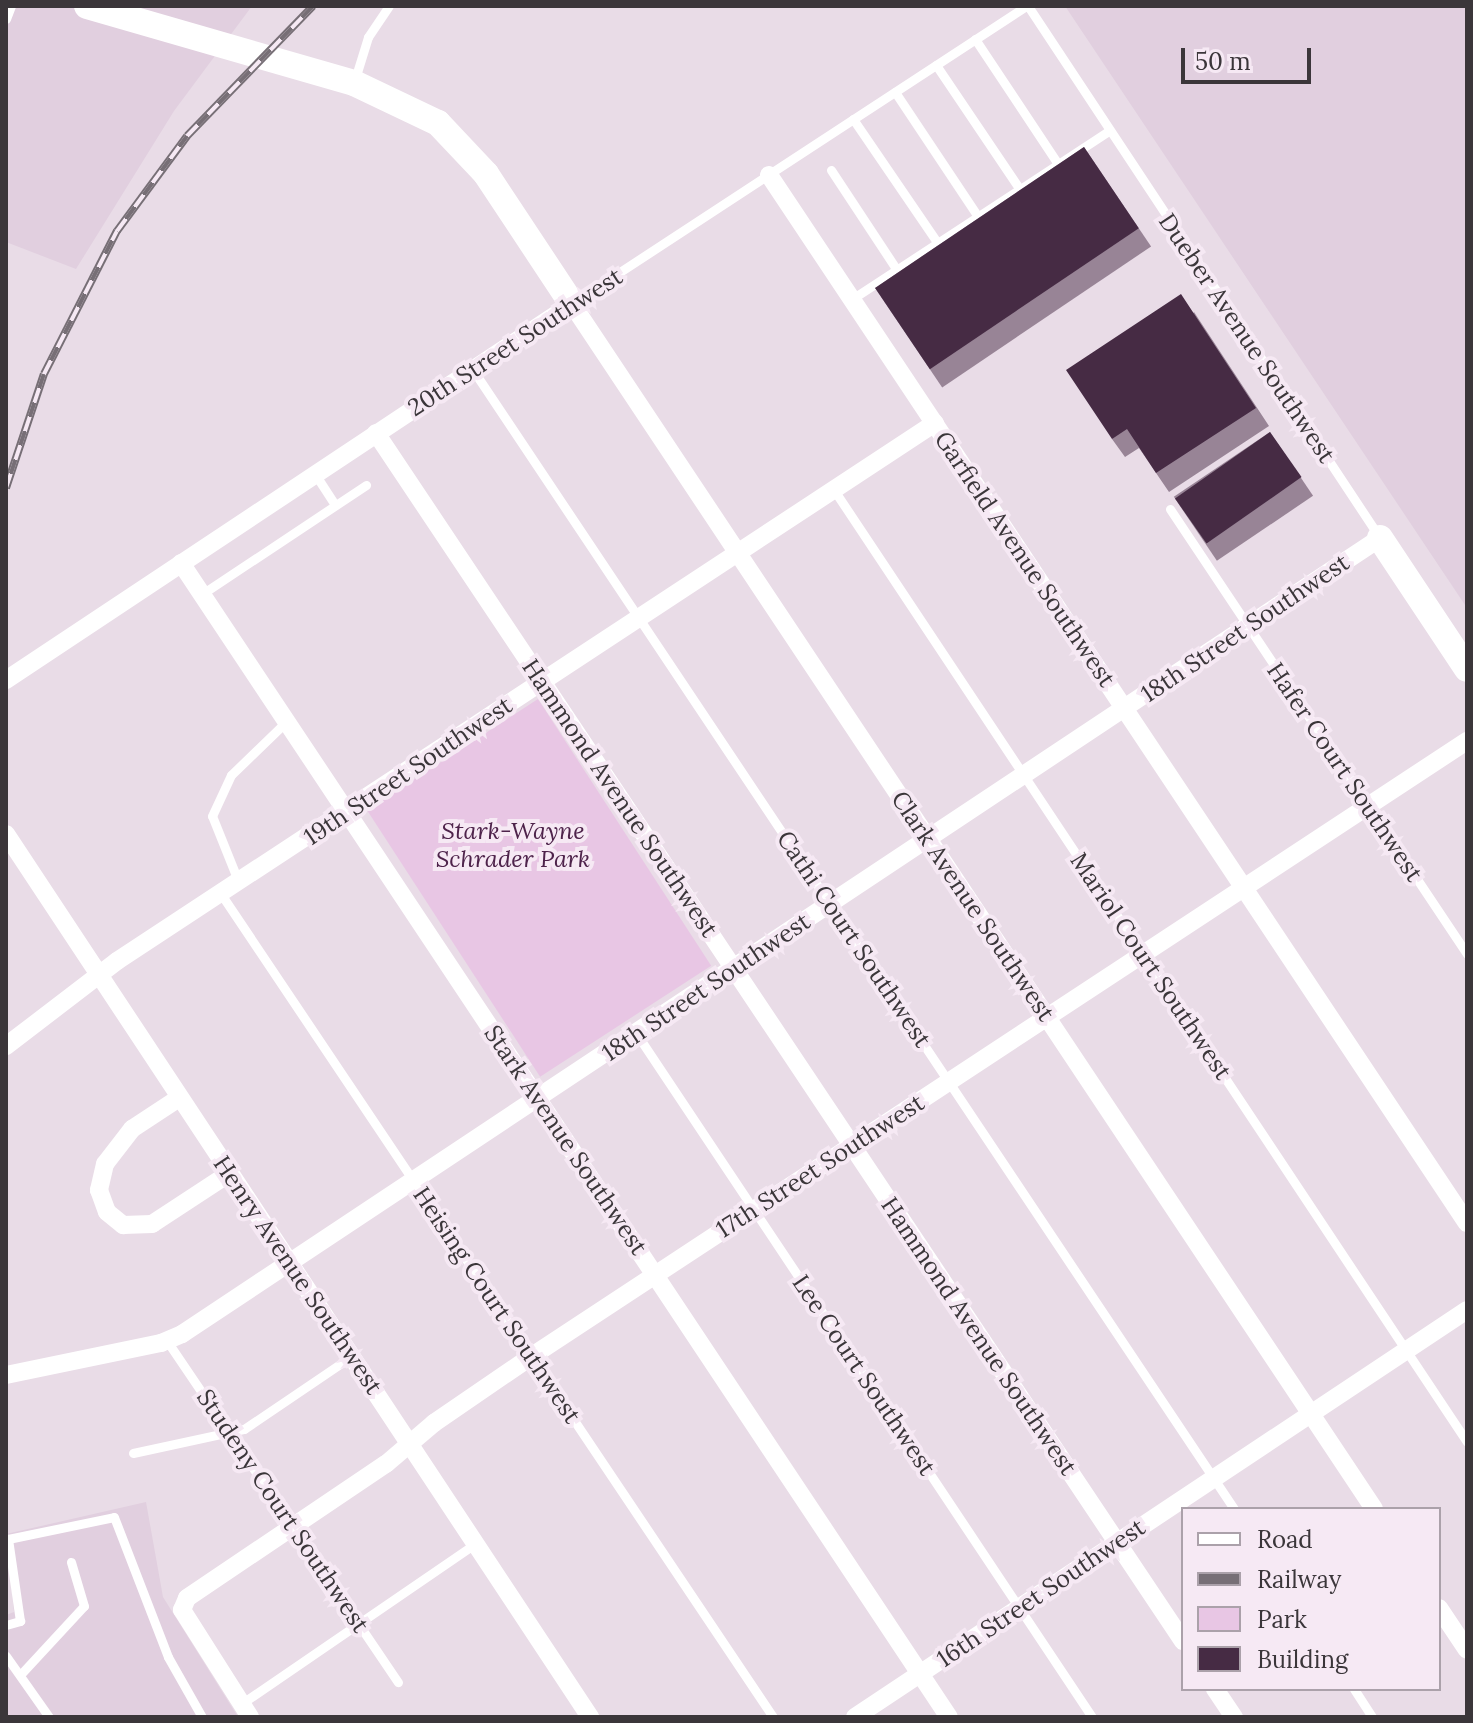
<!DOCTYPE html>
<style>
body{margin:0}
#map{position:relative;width:1473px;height:1723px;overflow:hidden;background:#e9dce7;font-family:Lora,serif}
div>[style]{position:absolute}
.built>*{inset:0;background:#e1cfdf}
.green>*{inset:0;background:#e8c6e4;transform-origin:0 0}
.lane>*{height:9px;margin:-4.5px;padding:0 4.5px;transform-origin:4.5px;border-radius:4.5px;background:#fff}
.street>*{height:18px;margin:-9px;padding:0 9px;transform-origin:9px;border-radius:9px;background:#fff}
.secondary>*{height:26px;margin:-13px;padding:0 13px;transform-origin:13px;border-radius:13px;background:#fff}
.rail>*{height:8px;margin-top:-4px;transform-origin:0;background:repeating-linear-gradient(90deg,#f6e9f4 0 15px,#776f76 0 30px);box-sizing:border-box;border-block:2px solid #776f76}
.wall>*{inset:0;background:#988496;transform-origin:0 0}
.building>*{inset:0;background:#462b44;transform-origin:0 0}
span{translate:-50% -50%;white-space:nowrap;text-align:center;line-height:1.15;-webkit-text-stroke:8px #f6e9f4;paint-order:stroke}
.street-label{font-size:24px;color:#3b363a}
.park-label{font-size:24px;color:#4e234b;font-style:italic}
.frame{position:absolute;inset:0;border:8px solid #3b363a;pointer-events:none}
.legend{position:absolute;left:1181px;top:1507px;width:260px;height:184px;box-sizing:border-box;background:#f6e9f4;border:2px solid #aba1aa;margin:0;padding:10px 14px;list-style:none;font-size:24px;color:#3b363a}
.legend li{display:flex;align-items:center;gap:16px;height:40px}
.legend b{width:40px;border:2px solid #aba1aa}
.scale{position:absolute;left:1181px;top:48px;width:130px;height:36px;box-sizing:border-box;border:4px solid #3b363a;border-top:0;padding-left:10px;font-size:24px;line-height:28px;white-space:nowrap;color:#3b363a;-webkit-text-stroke:6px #f6e9f4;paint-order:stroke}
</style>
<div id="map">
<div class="built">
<i style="clip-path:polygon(6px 6px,252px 6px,174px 111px,76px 269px,6px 242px)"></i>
<i style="clip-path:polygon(1065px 6px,1467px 6px,1467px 608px,1451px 584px)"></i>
<i style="clip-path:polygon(146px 1502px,163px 1597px,238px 1717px,6px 1717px,6px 1615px,14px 1612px,6px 1534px)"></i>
</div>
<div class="green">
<i style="left:538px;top:699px;width:318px;height:204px;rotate:57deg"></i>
</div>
<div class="lane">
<i style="left:1028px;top:6px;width:634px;rotate:56.51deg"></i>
<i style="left:6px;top:19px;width:14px;rotate:-69deg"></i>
<i style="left:975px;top:39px;width:150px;rotate:56.4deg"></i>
<i style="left:936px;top:65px;width:148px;rotate:56deg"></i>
<i style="left:355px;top:79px;width:44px;rotate:-72.8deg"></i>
<i style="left:368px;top:37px;width:37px;rotate:-56deg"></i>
<i style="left:895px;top:92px;width:148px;rotate:56.3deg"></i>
<i style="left:853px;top:119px;width:149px;rotate:55.7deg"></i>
<i style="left:831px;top:170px;width:120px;rotate:56.6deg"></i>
<i style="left:852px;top:299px;width:308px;rotate:-33.2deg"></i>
<i style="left:574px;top:302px;width:540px;rotate:-33.22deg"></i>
<i style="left:473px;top:370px;width:1370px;rotate:56.25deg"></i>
<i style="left:315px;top:474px;width:37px;rotate:57deg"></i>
<i style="left:834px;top:490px;width:1143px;rotate:56.38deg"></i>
<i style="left:1170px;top:509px;width:535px;rotate:56.28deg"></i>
<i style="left:202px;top:594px;width:197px;rotate:-33.6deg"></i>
<i style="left:239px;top:883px;width:72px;rotate:-111.9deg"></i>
<i style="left:212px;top:816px;width:45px;rotate:-65.1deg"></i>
<i style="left:231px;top:775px;width:78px;rotate:-44deg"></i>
<i style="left:221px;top:894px;width:991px;rotate:56.15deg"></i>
<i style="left:636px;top:1033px;width:822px;rotate:56.31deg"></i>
<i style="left:167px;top:1341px;width:412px;rotate:55.9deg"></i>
<i style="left:133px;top:1453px;width:114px;rotate:-12.2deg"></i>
<i style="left:244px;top:1429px;width:130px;rotate:-34.1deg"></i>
<i style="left:6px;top:1625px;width:15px;rotate:-16deg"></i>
<i style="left:20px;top:1621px;width:83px;rotate:-98.3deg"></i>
<i style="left:8px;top:1539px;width:108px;rotate:-11.7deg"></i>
<i style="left:114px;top:1517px;width:150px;rotate:68.9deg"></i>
<i style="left:168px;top:1657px;width:69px;rotate:60.5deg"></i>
<i style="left:6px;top:1656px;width:75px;rotate:54.8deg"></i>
<i style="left:20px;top:1675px;width:94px;rotate:-47.2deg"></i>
<i style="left:84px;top:1606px;width:46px;rotate:-106.5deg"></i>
<i style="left:1354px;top:1689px;width:33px;rotate:57deg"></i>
<i style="left:241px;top:1704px;width:283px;rotate:-34.4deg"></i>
</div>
<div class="street">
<i style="left:769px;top:175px;width:1259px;rotate:56.34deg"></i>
<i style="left:376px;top:433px;width:1453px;rotate:56.26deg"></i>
<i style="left:181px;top:563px;width:1386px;rotate:56.36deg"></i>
<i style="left:6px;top:680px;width:680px;rotate:-33.6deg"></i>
<i style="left:572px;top:304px;width:1447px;rotate:56.35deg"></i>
<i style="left:6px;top:834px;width:1059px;rotate:56.52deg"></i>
<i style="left:6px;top:1046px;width:140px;rotate:-37.4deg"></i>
<i style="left:117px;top:961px;width:979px;rotate:-33.33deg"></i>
<i style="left:179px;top:1098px;width:56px;rotate:146.6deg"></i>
<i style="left:132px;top:1129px;width:44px;rotate:127.6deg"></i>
<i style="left:105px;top:1164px;width:27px;rotate:103deg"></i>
<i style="left:99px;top:1190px;width:23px;rotate:70deg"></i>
<i style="left:107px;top:1212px;width:21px;rotate:39deg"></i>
<i style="left:123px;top:1225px;width:29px;rotate:-2deg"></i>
<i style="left:152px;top:1224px;width:93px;rotate:-33.2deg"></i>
<i style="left:6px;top:1375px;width:158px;rotate:-11.7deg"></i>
<i style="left:161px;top:1343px;width:23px;rotate:-23deg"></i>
<i style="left:182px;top:1334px;width:1438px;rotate:-33.6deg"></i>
<i style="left:1439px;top:1608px;width:50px;rotate:56.3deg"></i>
<i style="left:1215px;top:1689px;width:34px;rotate:56deg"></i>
<i style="left:250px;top:1717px;width:127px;rotate:-122.4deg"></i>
<i style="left:182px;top:1610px;width:13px;rotate:-67deg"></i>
<i style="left:187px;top:1598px;width:240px;rotate:-34deg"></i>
<i style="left:386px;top:1464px;width:63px;rotate:-40.5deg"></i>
<i style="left:434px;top:1423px;width:119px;rotate:-34.4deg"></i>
<i style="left:532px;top:1356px;width:1119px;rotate:-33.34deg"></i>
<i style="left:855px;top:1717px;width:735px;rotate:-33.63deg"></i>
</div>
<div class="secondary">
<i style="left:87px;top:6px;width:278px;rotate:16.1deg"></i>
<i style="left:354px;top:83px;width:93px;rotate:25.5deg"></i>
<i style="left:438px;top:123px;width:70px;rotate:46.7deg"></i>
<i style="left:486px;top:174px;width:156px;rotate:56.5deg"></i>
<i style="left:1380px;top:538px;width:157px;rotate:56.4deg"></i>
</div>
<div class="rail">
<i style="left:6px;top:488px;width:120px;rotate:-71.6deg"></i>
<i style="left:44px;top:374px;width:161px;rotate:-63deg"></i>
<i style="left:117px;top:231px;width:118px;rotate:-53.6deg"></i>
<i style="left:187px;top:136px;width:181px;rotate:-45.9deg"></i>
</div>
<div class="wall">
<i style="left:1084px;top:147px;width:120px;height:252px;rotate:56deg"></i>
<i style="clip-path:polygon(1194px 312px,1269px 426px,1169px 492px,1139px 448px,1125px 457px,1112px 439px)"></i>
<i style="left:1270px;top:432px;width:77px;height:116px;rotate:56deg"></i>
</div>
<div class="building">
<i style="left:1084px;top:147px;width:98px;height:252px;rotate:56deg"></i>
<i style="clip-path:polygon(1181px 294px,1256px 408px,1156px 473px,1127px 429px,1112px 439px,1066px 370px)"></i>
<i style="left:1270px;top:432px;width:55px;height:116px;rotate:55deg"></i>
</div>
<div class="street-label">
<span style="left:1247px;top:338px;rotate:56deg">Dueber Avenue Southwest</span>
<span style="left:515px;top:342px;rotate:-33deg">20th Street Southwest</span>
<span style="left:1025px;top:559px;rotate:56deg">Garfield Avenue Southwest</span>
<span style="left:1245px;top:628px;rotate:-34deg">18th Street Southwest</span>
<span style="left:408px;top:771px;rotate:-34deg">19th Street Southwest</span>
<span style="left:1345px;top:772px;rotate:56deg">Hafer Court Southwest</span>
<span style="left:620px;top:798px;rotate:56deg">Hammond Avenue Southwest</span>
<span style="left:973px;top:906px;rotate:56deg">Clark Avenue Southwest</span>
<span style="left:854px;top:939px;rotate:56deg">Cathi Court Southwest</span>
<span style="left:1151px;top:966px;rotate:56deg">Mariol Court Southwest</span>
<span style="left:706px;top:987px;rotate:-34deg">18th Street Southwest</span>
<span style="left:566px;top:1140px;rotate:56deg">Stark Avenue Southwest</span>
<span style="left:820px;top:1166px;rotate:-33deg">17th Street Southwest</span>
<span style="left:298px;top:1275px;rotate:56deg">Henry Avenue Southwest</span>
<span style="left:497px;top:1305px;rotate:56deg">Heising Court Southwest</span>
<span style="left:979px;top:1336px;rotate:56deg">Hammond Avenue Southwest</span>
<span style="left:864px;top:1375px;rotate:56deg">Lee Court Southwest</span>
<span style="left:283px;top:1511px;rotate:56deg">Studeny Court Southwest</span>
<span style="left:1041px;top:1593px;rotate:-34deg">16th Street Southwest</span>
</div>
<div class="park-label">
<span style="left:513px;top:845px">Stark-Wayne<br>Schrader Park</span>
</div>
<div class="frame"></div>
<ul class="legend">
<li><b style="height:10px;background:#fff"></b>Road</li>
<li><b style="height:10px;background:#776f76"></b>Railway</li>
<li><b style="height:22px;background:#e8c6e4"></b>Park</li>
<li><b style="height:22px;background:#462b44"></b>Building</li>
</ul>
<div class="scale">50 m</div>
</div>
